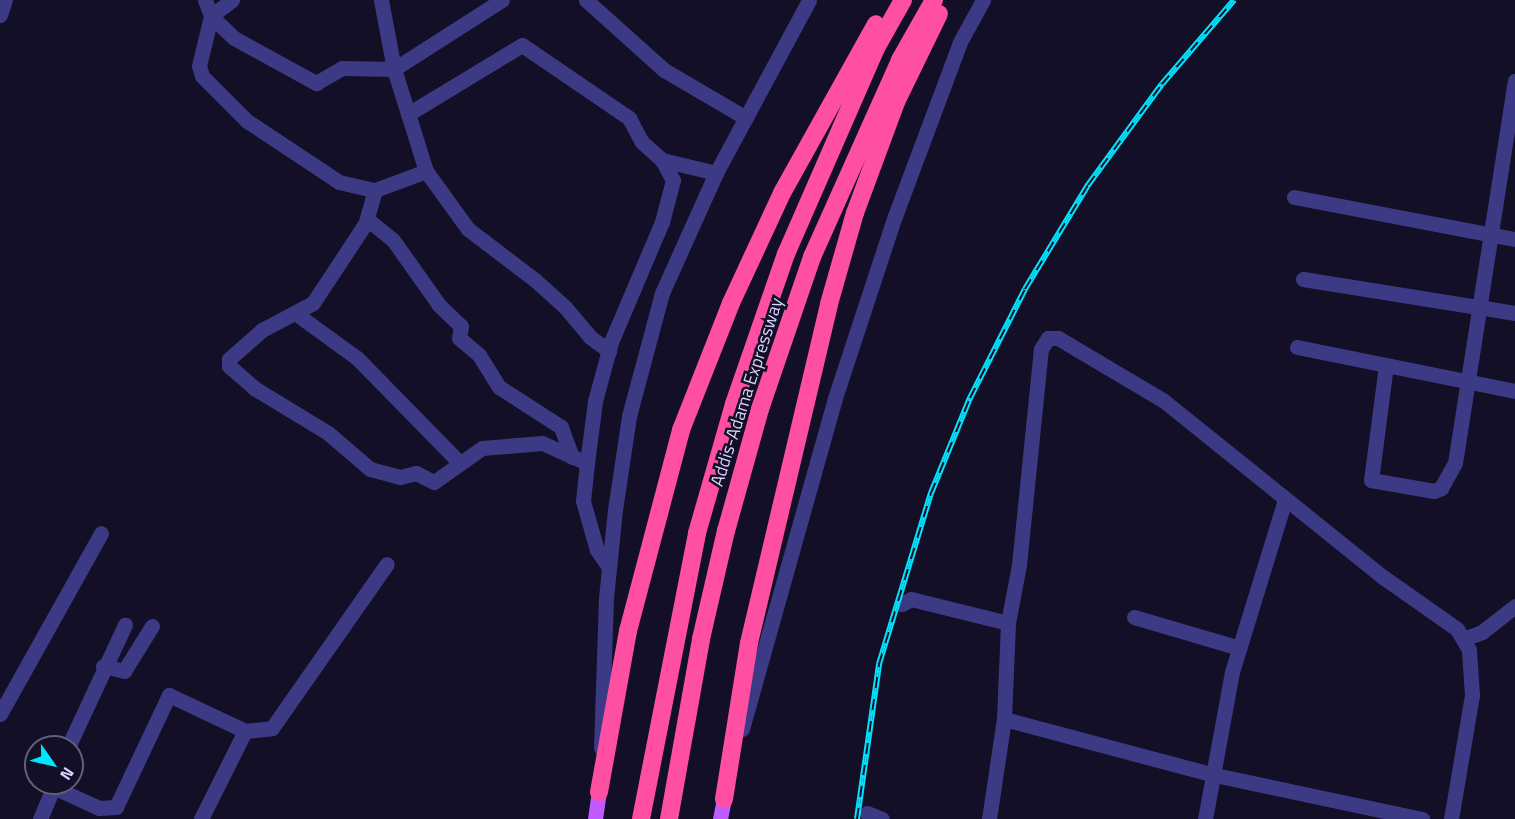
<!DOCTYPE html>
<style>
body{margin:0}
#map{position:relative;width:1515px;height:819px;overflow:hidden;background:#130f26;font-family:"Titillium Web",sans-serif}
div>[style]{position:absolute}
.minor>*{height:15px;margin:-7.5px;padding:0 7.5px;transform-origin:7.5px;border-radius:7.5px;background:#3d3a85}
.major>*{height:15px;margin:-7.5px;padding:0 7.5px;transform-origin:7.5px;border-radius:7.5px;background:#c25bff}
.highway>*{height:18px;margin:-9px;padding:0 9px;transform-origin:9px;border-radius:9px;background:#ff4fa3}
.rail>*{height:6px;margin-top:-3px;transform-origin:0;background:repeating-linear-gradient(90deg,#130f26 0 11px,#00e5ff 0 22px);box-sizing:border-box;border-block:2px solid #00e5ff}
span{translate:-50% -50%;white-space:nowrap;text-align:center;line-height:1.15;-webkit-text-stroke:5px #130f26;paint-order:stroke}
.street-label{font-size:18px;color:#d9d4ff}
.north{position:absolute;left:24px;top:735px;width:60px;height:60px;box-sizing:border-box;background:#130f26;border:2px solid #625e7d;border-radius:50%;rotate:124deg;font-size:16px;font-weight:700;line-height:24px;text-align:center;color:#d9d4ff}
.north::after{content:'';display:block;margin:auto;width:21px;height:27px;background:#00e5ff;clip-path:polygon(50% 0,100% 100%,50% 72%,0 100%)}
</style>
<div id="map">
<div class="minor">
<i style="left:205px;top:0;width:17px;rotate:69deg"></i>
<i style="left:211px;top:16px;width:32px;rotate:44deg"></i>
<i style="left:234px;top:38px;width:94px;rotate:28.8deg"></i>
<i style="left:316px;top:83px;width:30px;rotate:-30deg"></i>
<i style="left:342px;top:68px;width:52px;rotate:1.1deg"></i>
<i style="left:394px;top:69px;width:128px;rotate:-32.6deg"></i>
<i style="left:232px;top:0;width:26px;rotate:143deg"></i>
<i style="left:211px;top:16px;width:51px;rotate:103.5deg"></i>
<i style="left:199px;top:66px;width:10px;rotate:73deg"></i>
<i style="left:202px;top:76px;width:64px;rotate:45deg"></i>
<i style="left:247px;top:121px;width:110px;rotate:33.5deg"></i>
<i style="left:339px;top:182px;width:37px;rotate:13deg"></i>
<i style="left:375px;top:190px;width:54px;rotate:-20.4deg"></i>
<i style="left:381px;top:0;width:70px;rotate:79.3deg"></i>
<i style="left:394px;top:69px;width:107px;rotate:72.6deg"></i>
<i style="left:426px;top:171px;width:72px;rotate:54.1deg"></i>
<i style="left:468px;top:229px;width:84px;rotate:37.3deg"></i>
<i style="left:535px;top:280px;width:40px;rotate:42deg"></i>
<i style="left:565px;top:307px;width:39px;rotate:50deg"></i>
<i style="left:590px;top:337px;width:24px;rotate:36deg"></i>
<i style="left:586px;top:0;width:105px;rotate:41.9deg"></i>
<i style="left:664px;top:70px;width:95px;rotate:30.3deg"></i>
<i style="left:0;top:15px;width:16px;rotate:-72deg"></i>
<i style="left:408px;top:114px;width:133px;rotate:-31.2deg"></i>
<i style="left:522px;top:45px;width:130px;rotate:34.3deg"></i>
<i style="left:629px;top:118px;width:27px;rotate:62deg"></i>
<i style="left:642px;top:142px;width:27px;rotate:42deg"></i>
<i style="left:662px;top:160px;width:56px;rotate:13.5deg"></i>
<i style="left:375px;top:190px;width:35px;rotate:106deg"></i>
<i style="left:365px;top:224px;width:95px;rotate:123.4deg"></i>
<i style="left:313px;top:303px;width:58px;rotate:152.1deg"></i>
<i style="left:262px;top:330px;width:44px;rotate:138.7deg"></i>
<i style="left:229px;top:359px;width:7px;rotate:90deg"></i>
<i style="left:229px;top:366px;width:33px;rotate:41deg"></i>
<i style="left:254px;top:388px;width:87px;rotate:31.3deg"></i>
<i style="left:328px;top:433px;width:55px;rotate:40.6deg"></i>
<i style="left:370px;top:469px;width:31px;rotate:15deg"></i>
<i style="left:400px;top:477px;width:16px;rotate:-14deg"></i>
<i style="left:416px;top:473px;width:20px;rotate:27deg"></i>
<i style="left:434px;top:482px;width:59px;rotate:-35.3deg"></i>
<i style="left:482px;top:448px;width:60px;rotate:-4.8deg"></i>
<i style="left:542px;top:443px;width:49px;rotate:24deg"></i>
<i style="left:587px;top:463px;width:38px;rotate:96deg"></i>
<i style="left:583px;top:501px;width:51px;rotate:74.1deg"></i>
<i style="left:597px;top:550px;width:21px;rotate:55deg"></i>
<i style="left:1294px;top:197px;width:225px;rotate:10.8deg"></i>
<i style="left:367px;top:219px;width:33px;rotate:39deg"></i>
<i style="left:393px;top:240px;width:80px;rotate:54.7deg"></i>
<i style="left:439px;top:305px;width:30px;rotate:44deg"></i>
<i style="left:461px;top:326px;width:12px;rotate:99deg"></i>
<i style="left:459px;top:338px;width:26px;rotate:40deg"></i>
<i style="left:479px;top:355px;width:38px;rotate:58deg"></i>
<i style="left:499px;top:387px;width:74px;rotate:32.8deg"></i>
<i style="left:561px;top:427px;width:32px;rotate:70deg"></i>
<i style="left:1303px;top:279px;width:215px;rotate:9.1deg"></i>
<i style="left:295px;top:313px;width:77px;rotate:36deg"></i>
<i style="left:357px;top:358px;width:146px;rotate:45.6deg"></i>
<i style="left:1297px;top:347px;width:222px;rotate:11.4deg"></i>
<i style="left:1386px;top:365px;width:116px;rotate:97.4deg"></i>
<i style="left:1371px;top:480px;width:64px;rotate:9.9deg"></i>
<i style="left:1434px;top:491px;width:8px;rotate:-23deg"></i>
<i style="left:1441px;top:488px;width:29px;rotate:-61deg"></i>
<i style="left:1455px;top:463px;width:387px;rotate:-81.1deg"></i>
<i style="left:587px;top:463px;width:63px;rotate:-82.6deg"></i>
<i style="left:595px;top:401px;width:61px;rotate:-74.8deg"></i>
<i style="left:611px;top:342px;width:130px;rotate:-67deg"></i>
<i style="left:662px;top:222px;width:43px;rotate:-75.3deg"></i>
<i style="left:673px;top:180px;width:23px;rotate:-119deg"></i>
<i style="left:902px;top:604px;width:10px;rotate:-29deg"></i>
<i style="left:911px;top:599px;width:100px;rotate:13.9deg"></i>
<i style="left:1134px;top:617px;width:109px;rotate:16.4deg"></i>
<i style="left:1463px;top:639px;width:20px;rotate:-20deg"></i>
<i style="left:1482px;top:632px;width:42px;rotate:-38.2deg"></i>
<i style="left:103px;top:666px;width:22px;rotate:13deg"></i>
<i style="left:124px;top:671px;width:53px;rotate:-58.1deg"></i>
<i style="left:0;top:714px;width:207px;rotate:-60.8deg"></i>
<i style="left:1004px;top:719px;width:218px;rotate:14.9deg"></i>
<i style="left:1215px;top:775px;width:212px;rotate:12deg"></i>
<i style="left:742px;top:729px;width:341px;rotate:-74.3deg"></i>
<i style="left:834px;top:401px;width:195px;rotate:-71.8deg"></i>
<i style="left:895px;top:216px;width:186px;rotate:-69.5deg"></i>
<i style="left:960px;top:42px;width:48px;rotate:-61.3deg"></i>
<i style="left:245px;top:731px;width:27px;rotate:-6deg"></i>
<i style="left:272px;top:728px;width:200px;rotate:-55deg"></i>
<i style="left:68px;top:747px;width:135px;rotate:-65deg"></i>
<i style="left:601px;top:748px;width:150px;rotate:-88.1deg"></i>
<i style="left:606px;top:598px;width:88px;rotate:-84.2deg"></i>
<i style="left:615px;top:510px;width:95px;rotate:-81.5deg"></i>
<i style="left:629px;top:416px;width:127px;rotate:-75deg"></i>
<i style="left:662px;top:293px;width:132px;rotate:-65.8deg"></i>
<i style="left:716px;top:173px;width:196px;rotate:-61.7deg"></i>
<i style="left:53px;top:787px;width:51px;rotate:24.5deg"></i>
<i style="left:99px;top:808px;width:17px;rotate:-3deg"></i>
<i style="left:116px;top:807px;width:124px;rotate:-64.7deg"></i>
<i style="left:169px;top:695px;width:84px;rotate:25.3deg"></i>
<i style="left:245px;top:731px;width:98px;rotate:116.6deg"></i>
<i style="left:867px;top:813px;width:16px;rotate:22deg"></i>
<i style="left:40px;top:819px;width:39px;rotate:-67deg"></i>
<i style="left:989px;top:819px;width:101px;rotate:-81.5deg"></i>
<i style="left:1004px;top:719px;width:96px;rotate:-87.6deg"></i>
<i style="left:1008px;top:623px;width:59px;rotate:-79.3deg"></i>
<i style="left:1019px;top:565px;width:217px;rotate:-84.2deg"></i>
<i style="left:1041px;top:349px;width:13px;rotate:-58deg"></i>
<i style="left:1048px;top:338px;width:10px"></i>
<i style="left:1058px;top:338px;width:123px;rotate:30.7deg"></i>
<i style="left:1164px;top:401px;width:281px;rotate:38.8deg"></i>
<i style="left:1383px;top:577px;width:90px;rotate:35.1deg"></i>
<i style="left:1457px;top:629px;width:24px;rotate:60deg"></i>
<i style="left:1469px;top:650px;width:45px;rotate:86.2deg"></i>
<i style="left:1472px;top:695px;width:126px;rotate:99.6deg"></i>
<i style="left:1205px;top:819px;width:149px;rotate:-79.6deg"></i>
<i style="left:1232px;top:672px;width:180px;rotate:-72.9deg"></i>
</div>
<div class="major">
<i style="left:595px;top:819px;width:27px;rotate:-82deg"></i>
<i style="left:720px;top:819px;width:20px;rotate:-79deg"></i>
</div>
<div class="highway">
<i style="left:599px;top:792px;width:164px;rotate:-79.8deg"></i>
<i style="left:628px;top:631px;width:208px;rotate:-75.2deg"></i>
<i style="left:681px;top:430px;width:136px;rotate:-68.5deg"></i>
<i style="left:731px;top:303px;width:121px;rotate:-65.1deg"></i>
<i style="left:782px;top:193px;width:193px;rotate:-60.9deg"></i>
<i style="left:724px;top:799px;width:158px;rotate:-80.9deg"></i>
<i style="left:749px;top:643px;width:348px;rotate:-76.7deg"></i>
<i style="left:829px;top:304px;width:95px;rotate:-74.1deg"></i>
<i style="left:855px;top:213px;width:118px;rotate:-69.7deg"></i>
<i style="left:896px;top:102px;width:98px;rotate:-64deg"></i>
<i style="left:641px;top:819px;width:291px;rotate:-78.9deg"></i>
<i style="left:697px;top:533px;width:134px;rotate:-74deg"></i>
<i style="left:734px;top:404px;width:159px;rotate:-70.9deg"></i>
<i style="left:786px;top:254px;width:225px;rotate:-66.4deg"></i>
<i style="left:876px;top:48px;width:55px;rotate:-60.6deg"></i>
<i style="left:669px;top:819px;width:183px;rotate:-79.9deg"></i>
<i style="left:701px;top:639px;width:111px;rotate:-77deg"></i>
<i style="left:726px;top:531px;width:127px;rotate:-74.4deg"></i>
<i style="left:760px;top:409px;width:161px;rotate:-71.1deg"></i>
<i style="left:812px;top:257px;width:216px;rotate:-65.9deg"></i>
<i style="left:900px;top:60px;width:69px;rotate:-60.5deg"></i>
</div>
<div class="rail">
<i style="left:857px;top:819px;width:157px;rotate:-81.9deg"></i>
<i style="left:879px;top:664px;width:179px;rotate:-73.1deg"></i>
<i style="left:931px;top:493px;width:103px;rotate:-67.7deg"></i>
<i style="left:970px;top:398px;width:122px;rotate:-63.2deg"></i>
<i style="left:1025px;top:289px;width:122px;rotate:-58.8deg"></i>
<i style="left:1088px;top:185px;width:125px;rotate:-53.8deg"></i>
<i style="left:1162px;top:84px;width:111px;rotate:-49.4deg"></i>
</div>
<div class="street-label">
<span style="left:747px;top:392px;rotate:-72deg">Addis-Adama Expressway</span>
</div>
<div class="north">N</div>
</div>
